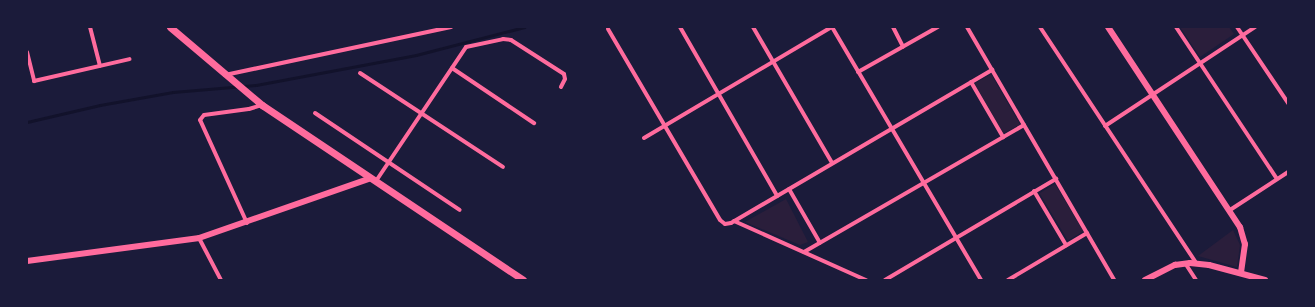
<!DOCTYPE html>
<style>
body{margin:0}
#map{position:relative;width:1315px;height:307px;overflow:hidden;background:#1b1b3a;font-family:"Archivo Narrow",sans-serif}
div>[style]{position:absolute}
.green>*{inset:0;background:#2a1e3b;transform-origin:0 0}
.stream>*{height:3px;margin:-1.5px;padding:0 1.5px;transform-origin:1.5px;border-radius:1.5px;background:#12122b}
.minor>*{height:4px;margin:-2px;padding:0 2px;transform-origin:2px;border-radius:2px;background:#ff6b9d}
.tertiary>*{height:6px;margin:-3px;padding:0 3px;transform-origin:3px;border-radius:3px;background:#ff6b9d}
.secondary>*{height:7px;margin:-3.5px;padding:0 3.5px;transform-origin:3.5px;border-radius:3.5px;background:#ff6b9d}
span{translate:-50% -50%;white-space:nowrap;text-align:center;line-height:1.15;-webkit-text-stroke:3px #1b1b3a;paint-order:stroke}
.frame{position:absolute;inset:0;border:28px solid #1b1b3a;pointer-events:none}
</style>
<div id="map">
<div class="green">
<i style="clip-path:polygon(1180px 27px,1229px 27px,1234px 34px,1200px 57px)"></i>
<i style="left:991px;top:74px;width:58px;height:19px;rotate:60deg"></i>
<i style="left:1055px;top:184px;width:55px;height:18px;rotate:59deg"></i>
<i style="clip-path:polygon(786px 199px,808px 242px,800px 245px,745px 222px)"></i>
<i style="clip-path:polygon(1233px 230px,1240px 245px,1237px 267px,1198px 256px)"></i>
</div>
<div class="stream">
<i style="left:27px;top:122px;width:75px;rotate:-13.1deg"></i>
<i style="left:100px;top:105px;width:74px;rotate:-10.1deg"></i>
<i style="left:173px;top:92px;width:83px;rotate:-4.8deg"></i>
<i style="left:256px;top:85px;width:163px;rotate:-10.6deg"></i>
<i style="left:416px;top:55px;width:112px;rotate:-14.5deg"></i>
</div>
<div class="minor">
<i style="left:90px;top:27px;width:40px;rotate:75.6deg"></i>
<i style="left:680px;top:27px;width:195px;rotate:60.1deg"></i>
<i style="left:753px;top:27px;width:157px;rotate:59.8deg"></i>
<i style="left:832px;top:27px;width:294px;rotate:59.5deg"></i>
<i style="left:893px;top:27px;width:22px;rotate:63deg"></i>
<i style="left:967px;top:27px;width:293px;rotate:59.8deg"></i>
<i style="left:1040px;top:27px;width:283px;rotate:56.5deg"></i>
<i style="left:1176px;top:27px;width:182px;rotate:56.4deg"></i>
<i style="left:1237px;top:27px;width:92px;rotate:56.1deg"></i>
<i style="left:608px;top:29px;width:221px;rotate:59.6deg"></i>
<i style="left:720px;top:220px;width:6px;rotate:39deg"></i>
<i style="left:725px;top:224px;width:6px;rotate:-9deg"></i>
<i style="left:731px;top:223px;width:303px;rotate:-30.4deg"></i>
<i style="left:27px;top:52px;width:30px;rotate:76deg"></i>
<i style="left:34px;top:81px;width:98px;rotate:-12.9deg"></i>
<i style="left:452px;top:68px;width:99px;rotate:33.9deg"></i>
<i style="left:858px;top:72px;width:92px;rotate:-29.4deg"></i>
<i style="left:360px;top:73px;width:171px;rotate:33.3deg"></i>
<i style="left:225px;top:75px;width:231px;rotate:-12deg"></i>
<i style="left:971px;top:82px;width:64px;rotate:59.8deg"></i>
<i style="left:315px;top:113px;width:174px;rotate:33.8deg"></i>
<i style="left:1105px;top:126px;width:180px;rotate:-33.4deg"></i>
<i style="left:644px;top:138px;width:218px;rotate:-30.6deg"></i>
<i style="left:376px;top:181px;width:161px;rotate:-56.1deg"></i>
<i style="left:466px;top:47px;width:38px;rotate:-12deg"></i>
<i style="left:503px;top:39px;width:8px;rotate:7deg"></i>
<i style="left:511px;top:40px;width:63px;rotate:32.7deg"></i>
<i style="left:564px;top:74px;width:5px;rotate:79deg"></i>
<i style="left:565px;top:79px;width:9px;rotate:117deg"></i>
<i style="left:789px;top:189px;width:62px;rotate:60.1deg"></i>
<i style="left:1034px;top:191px;width:63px;rotate:59.3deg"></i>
<i style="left:1230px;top:210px;width:69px;rotate:-33.2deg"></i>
<i style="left:734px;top:221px;width:145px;rotate:24.1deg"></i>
<i style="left:247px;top:223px;width:113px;rotate:-114.5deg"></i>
<i style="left:200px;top:120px;width:6px;rotate:-51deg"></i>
<i style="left:204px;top:115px;width:45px;rotate:-7.6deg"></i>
<i style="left:249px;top:109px;width:14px;rotate:-17deg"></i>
<i style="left:199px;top:238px;width:47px;rotate:62.4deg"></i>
<i style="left:804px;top:252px;width:254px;rotate:-30deg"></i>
<i style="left:1185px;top:263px;width:20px;rotate:57deg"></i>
<i style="left:885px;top:280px;width:199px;rotate:-30.6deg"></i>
<i style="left:1008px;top:280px;width:92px;rotate:-30.7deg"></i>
</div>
<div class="tertiary">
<i style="left:1108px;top:27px;width:240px;rotate:56.6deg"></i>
<i style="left:1240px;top:227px;width:18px;rotate:74deg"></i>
<i style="left:1245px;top:244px;width:29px;rotate:98deg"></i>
<i style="left:27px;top:261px;width:174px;rotate:-7.6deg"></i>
<i style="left:199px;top:238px;width:182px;rotate:-19.2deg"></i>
<i style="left:1145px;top:280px;width:34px;rotate:-27deg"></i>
<i style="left:1175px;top:265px;width:15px;rotate:-8deg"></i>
<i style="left:1190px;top:263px;width:19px;rotate:6deg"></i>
<i style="left:1209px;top:265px;width:58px;rotate:15deg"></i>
</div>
<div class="secondary">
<i style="left:170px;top:27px;width:121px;rotate:40.3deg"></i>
<i style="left:262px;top:105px;width:314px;rotate:33.8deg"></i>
</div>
<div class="frame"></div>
</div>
